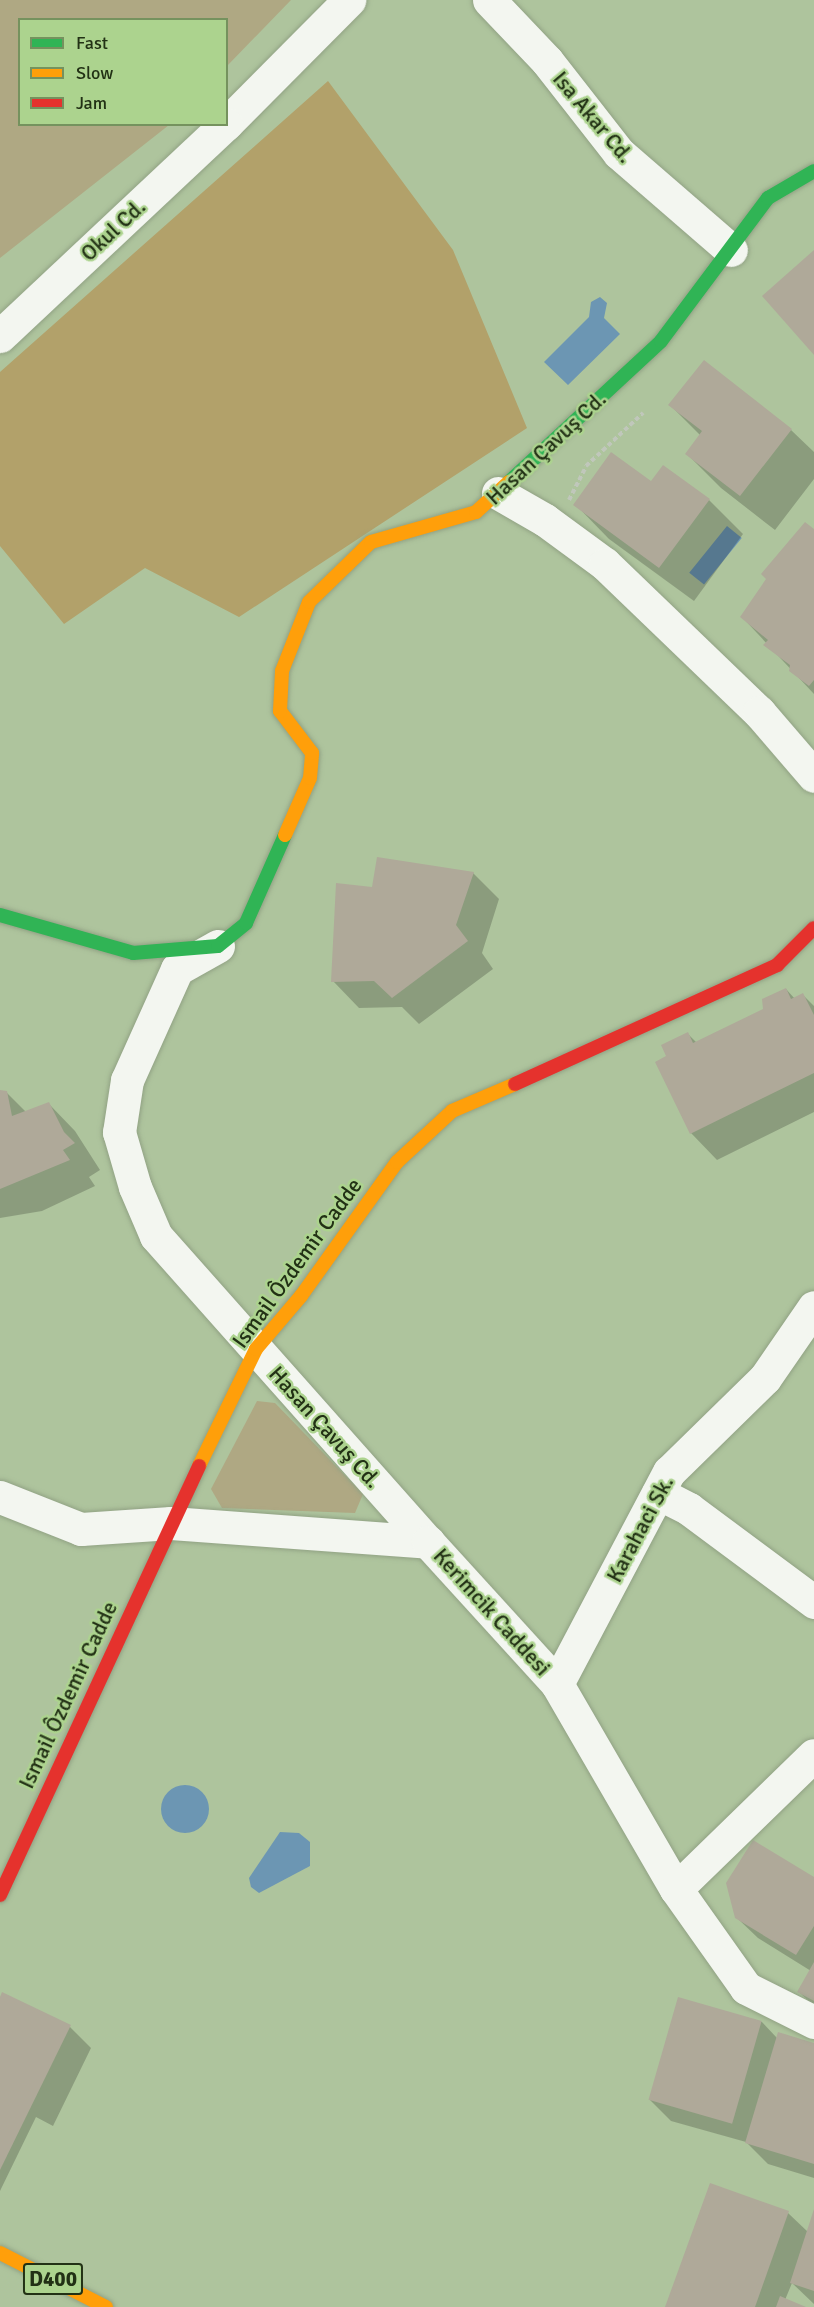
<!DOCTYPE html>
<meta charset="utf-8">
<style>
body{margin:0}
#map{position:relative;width:814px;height:2307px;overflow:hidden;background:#aec49d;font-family:Signika,sans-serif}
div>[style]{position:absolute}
.green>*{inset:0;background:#afa883}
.forest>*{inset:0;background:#b2a16a}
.water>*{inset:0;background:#6c96b3;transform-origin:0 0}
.round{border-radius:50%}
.shadow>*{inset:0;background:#0003}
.building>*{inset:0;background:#afa999;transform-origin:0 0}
.path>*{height:4px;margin-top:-2px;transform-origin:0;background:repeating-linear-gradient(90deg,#c0c7bb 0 4.5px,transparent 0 7.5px)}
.roads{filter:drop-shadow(0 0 2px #91a284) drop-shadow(0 0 2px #91a284)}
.street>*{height:33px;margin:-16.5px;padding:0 16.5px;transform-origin:16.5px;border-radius:16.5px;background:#f3f6f0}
.fast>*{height:14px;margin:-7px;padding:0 7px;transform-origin:7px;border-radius:7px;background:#30b455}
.slow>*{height:14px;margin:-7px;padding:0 7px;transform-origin:7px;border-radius:7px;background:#ff9f0a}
.jam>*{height:14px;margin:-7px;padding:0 7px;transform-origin:7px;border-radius:7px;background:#e5322d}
span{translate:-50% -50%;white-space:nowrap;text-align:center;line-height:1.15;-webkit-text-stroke:5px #acd38e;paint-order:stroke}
.shield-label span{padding:2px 4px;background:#acd38e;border:2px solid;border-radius:4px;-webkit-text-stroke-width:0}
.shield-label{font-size:21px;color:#223115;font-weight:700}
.street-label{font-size:22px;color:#223115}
.legend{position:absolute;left:18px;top:18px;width:210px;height:108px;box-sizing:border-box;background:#acd38e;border:2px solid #75925e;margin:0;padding:8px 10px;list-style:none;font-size:18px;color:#223115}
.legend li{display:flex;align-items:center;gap:12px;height:30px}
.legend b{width:30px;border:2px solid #75925e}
</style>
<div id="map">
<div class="green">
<i style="clip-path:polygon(0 0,291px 0,227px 66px,226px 20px,20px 20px,20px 124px,169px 125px,0 258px)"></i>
<i style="clip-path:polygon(257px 1401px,275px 1403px,363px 1494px,355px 1513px,222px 1508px,211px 1489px)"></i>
</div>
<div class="forest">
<i style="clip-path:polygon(328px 81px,453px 250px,527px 428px,239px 617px,145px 568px,64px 624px,0 546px,0 372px)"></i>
</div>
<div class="water">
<i style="clip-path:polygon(600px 297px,607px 303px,604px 318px,620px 334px,568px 385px,544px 362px,589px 317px,591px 302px)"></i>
<i style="left:727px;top:526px;width:19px;height:60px;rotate:39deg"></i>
<i class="round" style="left:161px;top:1785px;width:48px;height:48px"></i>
<i style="clip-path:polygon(280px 1832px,299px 1833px,310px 1842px,310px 1866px,259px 1893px,251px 1887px,249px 1878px)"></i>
</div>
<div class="shadow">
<i style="clip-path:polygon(704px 362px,791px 430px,814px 452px,814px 479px,775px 530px,721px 488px,687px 454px,701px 436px,670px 405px)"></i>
<i style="clip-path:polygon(651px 483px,709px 500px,743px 534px,694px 601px,609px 539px,575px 504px)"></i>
<i style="clip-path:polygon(814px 530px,814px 694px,742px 617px)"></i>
<i style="clip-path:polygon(473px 873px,499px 899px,482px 953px,493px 969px,419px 1024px,402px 1007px,359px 1008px,333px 981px)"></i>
<i style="clip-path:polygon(786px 989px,795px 999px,803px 995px,814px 1006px,814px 1112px,717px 1160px,691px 1133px,668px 1057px,688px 1034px,697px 1043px,764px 1010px)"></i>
<i style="clip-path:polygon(0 1091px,7px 1093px,26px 1112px,49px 1104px,75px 1131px,100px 1170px,89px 1177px,95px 1186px,42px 1211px,0 1218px)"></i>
<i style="clip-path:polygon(814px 1879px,814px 2006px,799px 1992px,811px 1971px,758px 1938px,736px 1917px)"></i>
<i style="clip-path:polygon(679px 1999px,762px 2022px,777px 2038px,814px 2045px,814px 2178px,768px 2164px,746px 2142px,671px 2121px,650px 2100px)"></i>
<i style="clip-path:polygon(0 2000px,70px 2027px,91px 2048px,53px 2126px,36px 2117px,0 2191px)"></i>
<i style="clip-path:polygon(788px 2213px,808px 2232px,814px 2213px,814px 2304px,792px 2283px,785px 2300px,802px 2307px,667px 2307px)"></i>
</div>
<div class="building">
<i style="clip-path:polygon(814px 250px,814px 355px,762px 296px)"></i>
<i style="clip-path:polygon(704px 360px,792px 429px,740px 496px,685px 454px,702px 431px,668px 405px)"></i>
<i style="clip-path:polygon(611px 452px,651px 481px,663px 465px,710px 499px,659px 568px,573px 505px)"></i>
<i style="clip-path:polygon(805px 522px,814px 529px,814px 680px,809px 686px,789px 671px,790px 665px,763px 645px,768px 640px,740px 617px,766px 579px,761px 574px)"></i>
<i style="clip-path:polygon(377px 857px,474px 872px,456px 925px,468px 941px,392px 998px,374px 981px,331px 982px,336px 883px,372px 887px)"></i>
<i style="clip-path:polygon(786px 988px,791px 999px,803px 993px,814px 1015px,814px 1073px,690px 1134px,655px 1062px,666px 1056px,661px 1045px,688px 1032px,693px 1043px,763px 1009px,762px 999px)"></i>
<i style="clip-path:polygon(0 1090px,7px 1091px,12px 1116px,49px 1102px,64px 1132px,75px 1143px,63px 1150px,70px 1160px,0 1189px)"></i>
<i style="clip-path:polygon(753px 1840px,814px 1877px,814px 1926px,796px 1955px,735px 1918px,726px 1883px)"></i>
<i style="clip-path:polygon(814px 1962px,814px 2001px,797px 1992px)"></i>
<i style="clip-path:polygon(2px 1992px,71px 2025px,0 2170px,0 1997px)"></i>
<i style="left:678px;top:1997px;width:87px;height:107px;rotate:16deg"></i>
<i style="clip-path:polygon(778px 2032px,814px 2043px,814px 2164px,745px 2143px)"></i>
<i style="clip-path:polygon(710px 2183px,789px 2211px,755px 2307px,665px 2307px)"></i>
<i style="clip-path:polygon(814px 2209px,814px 2291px,790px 2283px)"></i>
<i style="clip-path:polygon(780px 2296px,806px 2307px,776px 2307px)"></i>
</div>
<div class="path">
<i style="left:569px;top:500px;width:38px;rotate:-63deg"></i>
<i style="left:586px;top:466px;width:78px;rotate:-42.9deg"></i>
</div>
<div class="roads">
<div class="street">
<i style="left:489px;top:0;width:84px;rotate:46.4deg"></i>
<i style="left:547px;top:61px;width:117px;rotate:52deg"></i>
<i style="left:619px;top:153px;width:148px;rotate:40.9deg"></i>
<i style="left:226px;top:124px;width:175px;rotate:-45.2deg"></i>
<i style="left:0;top:336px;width:310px;rotate:-43.2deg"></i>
<i style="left:498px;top:493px;width:54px;rotate:29.9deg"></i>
<i style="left:545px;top:520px;width:74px;rotate:36.3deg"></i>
<i style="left:605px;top:564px;width:214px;rotate:43.9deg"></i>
<i style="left:759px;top:712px;width:84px;rotate:49.3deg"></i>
<i style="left:218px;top:946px;width:47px;rotate:150.7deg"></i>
<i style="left:177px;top:969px;width:122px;rotate:114.2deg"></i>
<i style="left:127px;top:1080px;width:53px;rotate:98.7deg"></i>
<i style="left:119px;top:1132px;width:57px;rotate:73.8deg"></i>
<i style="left:135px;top:1187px;width:53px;rotate:66.8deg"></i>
<i style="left:156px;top:1236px;width:409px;rotate:48.4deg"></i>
<i style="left:658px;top:1493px;width:35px;rotate:27deg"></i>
<i style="left:689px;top:1509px;width:156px;rotate:36.6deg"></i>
<i style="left:0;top:1497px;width:87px;rotate:21.6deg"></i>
<i style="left:81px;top:1529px;width:90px;rotate:-3.8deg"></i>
<i style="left:171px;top:1523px;width:258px;rotate:4.2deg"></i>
<i style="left:428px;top:1542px;width:192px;rotate:47.7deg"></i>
<i style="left:557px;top:1684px;width:237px;rotate:59.9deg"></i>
<i style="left:676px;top:1889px;width:121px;rotate:54.7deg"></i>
<i style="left:746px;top:1988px;width:76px;rotate:26.6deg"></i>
<i style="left:557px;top:1684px;width:240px;rotate:-62.2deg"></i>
<i style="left:669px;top:1472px;width:134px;rotate:-44.4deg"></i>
<i style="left:765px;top:1378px;width:86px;rotate:-55.4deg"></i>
<i style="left:676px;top:1889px;width:192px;rotate:-44.2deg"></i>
</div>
<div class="fast">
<i style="left:509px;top:482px;width:207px;rotate:-42.8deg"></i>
<i style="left:661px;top:341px;width:179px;rotate:-53.2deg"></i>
<i style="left:768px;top:198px;width:53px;rotate:-30.4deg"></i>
<i style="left:0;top:915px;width:138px;rotate:15.9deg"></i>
<i style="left:133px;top:953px;width:85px;rotate:-4.7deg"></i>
<i style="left:218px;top:946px;width:36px;rotate:-39deg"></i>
<i style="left:246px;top:923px;width:96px;rotate:-66.1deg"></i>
</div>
<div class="slow">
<i style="left:285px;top:835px;width:62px;rotate:-66.3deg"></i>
<i style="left:310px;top:778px;width:25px;rotate:-85deg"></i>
<i style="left:312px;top:753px;width:53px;rotate:-127.3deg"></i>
<i style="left:280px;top:711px;width:40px;rotate:-87.1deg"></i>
<i style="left:282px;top:671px;width:74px;rotate:-68.6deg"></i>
<i style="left:309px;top:602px;width:86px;rotate:-44.1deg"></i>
<i style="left:371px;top:542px;width:109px;rotate:-15.9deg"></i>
<i style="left:476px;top:512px;width:45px;rotate:-42.3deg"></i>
<i style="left:199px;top:1466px;width:130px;rotate:-64deg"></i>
<i style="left:256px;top:1349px;width:70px;rotate:-49.7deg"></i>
<i style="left:301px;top:1296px;width:165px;rotate:-54.4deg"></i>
<i style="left:397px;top:1162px;width:75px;rotate:-42.8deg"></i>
<i style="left:452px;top:1111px;width:69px;rotate:-23.2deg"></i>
<i style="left:0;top:2253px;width:119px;rotate:27deg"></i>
</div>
<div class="jam">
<i style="left:515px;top:1084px;width:288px;rotate:-24.4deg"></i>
<i style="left:777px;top:965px;width:52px;rotate:-45deg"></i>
<i style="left:0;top:1895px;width:473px;rotate:-65.1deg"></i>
</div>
</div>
<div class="shield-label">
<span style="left:53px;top:2279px">D400</span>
</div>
<div class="street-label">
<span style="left:593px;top:117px;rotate:50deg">Isa Akar Cd.</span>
<span style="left:113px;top:230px;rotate:-43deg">Okul Cd.</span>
<span style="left:546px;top:448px;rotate:-43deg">Hasan Çavuş Cd.</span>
<span style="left:297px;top:1263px;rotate:-54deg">Ismail Ôzdemir Cadde</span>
<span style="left:325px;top:1427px;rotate:48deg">Hasan Çavuş Cd.</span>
<span style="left:640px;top:1529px;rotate:-62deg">Karahaci Sk.</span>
<span style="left:492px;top:1612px;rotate:48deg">Kerimcik Caddesi</span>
<span style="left:68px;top:1695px;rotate:-65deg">Ismail Ôzdemir Cadde</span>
</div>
<ul class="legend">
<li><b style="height:8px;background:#30b455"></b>Fast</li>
<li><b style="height:8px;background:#ff9f0a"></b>Slow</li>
<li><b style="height:8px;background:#e5322d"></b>Jam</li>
</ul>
</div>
